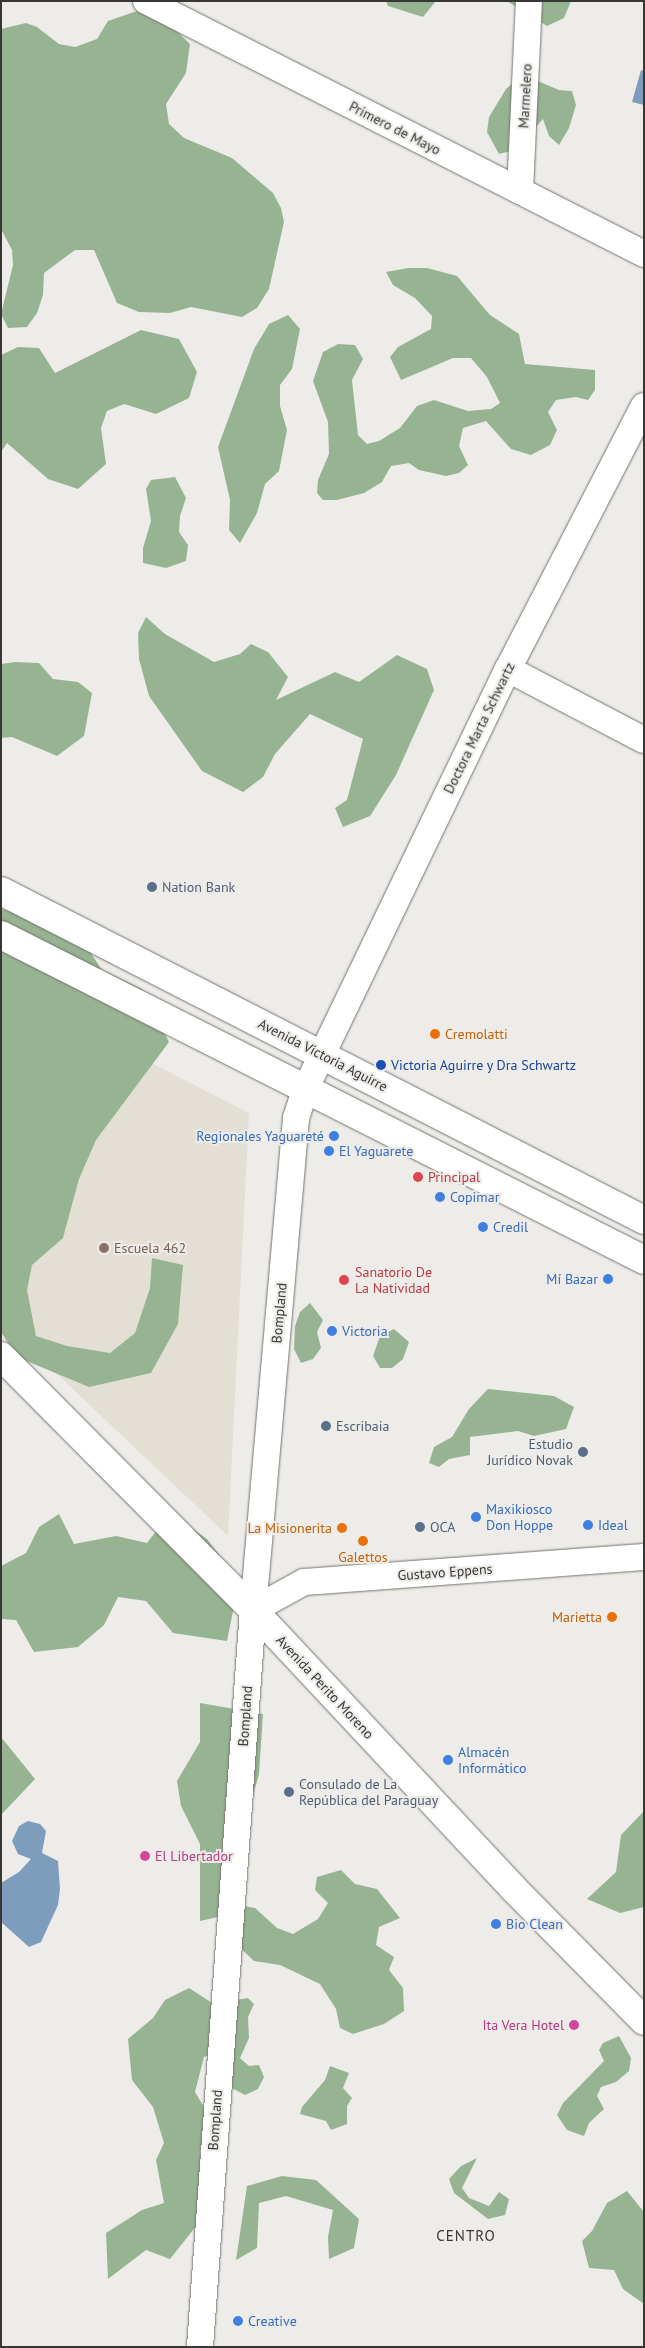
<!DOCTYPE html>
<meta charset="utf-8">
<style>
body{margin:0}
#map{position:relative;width:645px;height:2348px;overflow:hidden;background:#eeece8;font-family:"PT Sans",sans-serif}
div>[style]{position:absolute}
.built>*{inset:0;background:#e4dfd4}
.forest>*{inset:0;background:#97b492}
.water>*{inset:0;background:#7e9dbc}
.roads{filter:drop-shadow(0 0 1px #74726e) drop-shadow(0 0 1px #74726e)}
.minor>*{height:26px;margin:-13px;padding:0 13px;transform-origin:13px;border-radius:13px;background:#fff}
.secondary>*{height:28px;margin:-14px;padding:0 14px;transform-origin:14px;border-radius:14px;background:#fff}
.dots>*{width:14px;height:14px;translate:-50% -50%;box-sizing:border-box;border:2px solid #eeece8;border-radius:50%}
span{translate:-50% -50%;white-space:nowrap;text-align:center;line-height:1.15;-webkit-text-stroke:4px #eeece8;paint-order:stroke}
.street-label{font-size:14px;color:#383735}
.service-label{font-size:14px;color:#4e5e75}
.left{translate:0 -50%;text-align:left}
.right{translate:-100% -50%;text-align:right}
.food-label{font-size:14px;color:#c56008}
.transit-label{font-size:14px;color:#164399}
.shop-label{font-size:14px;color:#366cbe}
.health-label{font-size:14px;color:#be3a42}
.education-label{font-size:14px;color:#785e54}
.hotel-label{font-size:14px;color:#b23c85}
.neighbourhood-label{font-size:15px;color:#383735;letter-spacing:1px}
.frame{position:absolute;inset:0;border:2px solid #383735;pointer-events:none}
</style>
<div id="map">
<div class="built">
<i style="clip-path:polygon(81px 1027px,249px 1113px,228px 1536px,1px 1321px)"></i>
</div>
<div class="forest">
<i style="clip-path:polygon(386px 1px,436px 1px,423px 17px,388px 6px)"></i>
<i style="clip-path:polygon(507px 1px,571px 1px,564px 18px,547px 26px)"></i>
<i style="clip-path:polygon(137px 11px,160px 15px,190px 44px,186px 73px,166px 104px,169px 124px,184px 138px,232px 158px,273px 193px,281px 208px,284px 222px,269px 289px,257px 308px,242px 317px,191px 307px,170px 313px,139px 312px,117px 303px,94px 250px,75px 250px,44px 273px,43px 295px,37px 313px,27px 327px,8px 328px,1px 314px,13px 265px,12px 250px,1px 229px,1px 29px,26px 23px,37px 27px,59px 44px,75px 47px,97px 39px,108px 21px)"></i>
<i style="clip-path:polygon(533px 79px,559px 90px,572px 91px,576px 105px,569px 128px,559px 145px,549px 136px,543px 119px,515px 150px,499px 154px,487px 132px,489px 117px,506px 89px,517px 80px)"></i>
<i style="clip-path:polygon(408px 268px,427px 268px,457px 276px,490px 315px,519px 334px,525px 364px,595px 370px,595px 390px,588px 400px,576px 397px,556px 400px,548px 412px,557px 430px,550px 445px,531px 455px,511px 449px,486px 421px,463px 428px,459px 446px,468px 465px,459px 473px,446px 476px,419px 470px,409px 463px,391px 466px,382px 482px,364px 493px,337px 500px,323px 500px,317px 493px,318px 480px,329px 454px,328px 422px,313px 381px,323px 352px,338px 344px,355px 345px,363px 359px,352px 380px,358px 435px,367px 444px,379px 441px,400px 428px,417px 406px,434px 400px,468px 411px,491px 409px,500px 403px,487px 377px,471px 358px,453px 358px,401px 380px,390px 357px,398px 347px,431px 329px,432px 316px,415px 298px,393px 285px,386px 272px)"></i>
<i style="clip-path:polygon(288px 315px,300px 329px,292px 369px,280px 385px,280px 406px,287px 430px,279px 471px,265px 484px,257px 513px,240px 543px,229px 530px,230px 500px,218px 447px,254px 349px,269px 324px)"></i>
<i style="clip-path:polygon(141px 330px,179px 339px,197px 372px,189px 398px,156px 414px,124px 404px,107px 411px,101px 428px,106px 464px,78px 489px,48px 479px,7px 443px,1px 452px,1px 355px,18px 347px,39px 348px,55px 373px)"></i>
<i style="clip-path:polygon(175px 477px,186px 498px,180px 516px,179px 532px,188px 545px,186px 561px,166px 568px,143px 563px,143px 548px,151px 521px,146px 489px,151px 480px)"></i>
<i style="clip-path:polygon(146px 617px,165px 634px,214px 662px,240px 654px,251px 644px,268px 652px,288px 677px,276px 700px,335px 672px,359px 682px,397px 655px,427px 669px,434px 690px,396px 775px,370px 816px,343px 827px,335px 808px,347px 800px,363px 739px,310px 714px,275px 754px,263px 777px,243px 792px,202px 771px,149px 696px,139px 659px,138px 633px)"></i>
<i style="clip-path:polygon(15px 662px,39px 663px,53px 679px,78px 682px,92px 693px,84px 736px,57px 756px,12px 737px,1px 738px,1px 664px)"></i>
<i style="clip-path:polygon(1px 909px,75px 929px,102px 970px,142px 989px,169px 1042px,96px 1140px,79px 1179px,63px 1238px,32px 1265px,27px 1290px,36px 1336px,67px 1346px,110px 1353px,135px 1333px,150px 1288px,152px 1258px,183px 1265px,178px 1324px,151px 1373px,89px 1387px,17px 1357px,1px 1332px)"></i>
<i style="clip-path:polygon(310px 1303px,323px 1320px,317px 1332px,321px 1348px,313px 1359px,301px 1363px,294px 1349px,295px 1326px,300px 1312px)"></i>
<i style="clip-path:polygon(394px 1329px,409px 1342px,403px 1359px,392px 1368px,380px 1368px,373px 1356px,380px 1336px)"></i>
<i style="clip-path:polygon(488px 1389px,554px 1396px,574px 1407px,566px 1429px,534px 1436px,518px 1431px,470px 1437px,470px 1455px,449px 1459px,439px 1467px,429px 1463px,434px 1447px,452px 1437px,469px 1409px)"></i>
<i style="clip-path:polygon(170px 1513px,207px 1539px,239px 1581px,227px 1641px,173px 1633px,146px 1601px,118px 1597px,104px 1625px,78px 1647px,34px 1652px,16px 1620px,1px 1619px,1px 1566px,26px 1553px,39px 1527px,59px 1514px,74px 1544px,116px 1536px,147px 1543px)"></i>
<i style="clip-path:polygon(200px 1703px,263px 1714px,259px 1774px,235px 1859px,231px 1914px,200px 1921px,200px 1844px,181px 1806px,177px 1781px,200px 1742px)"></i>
<i style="clip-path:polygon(1px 1737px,35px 1779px,1px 1815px)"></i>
<i style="clip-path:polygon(644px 1811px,644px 1907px,620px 1913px,587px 1899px,616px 1872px,621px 1835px)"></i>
<i style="clip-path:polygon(341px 1870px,355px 1884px,377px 1889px,400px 1918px,379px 1927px,376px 1945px,394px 1957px,389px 1970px,403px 1988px,404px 2011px,384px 2024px,353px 2034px,340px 2028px,336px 2009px,320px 1984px,280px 1965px,254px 1961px,238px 1946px,238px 1905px,255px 1908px,277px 1928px,293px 1934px,318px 1919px,328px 1903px,315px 1890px,317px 1877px)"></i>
<i style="clip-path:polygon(189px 1988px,223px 2010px,236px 2000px,248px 1998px,254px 2004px,248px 2017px,249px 2038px,240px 2058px,249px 2066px,259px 2065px,264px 2077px,258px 2089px,245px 2095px,230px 2087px,228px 2047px,204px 2057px,195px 2092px,213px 2122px,200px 2150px,205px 2215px,170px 2259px,146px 2250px,108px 2279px,106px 2233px,142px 2210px,164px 2203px,156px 2160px,164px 2143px,153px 2107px,132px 2080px,128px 2039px,153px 2018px,165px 2000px)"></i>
<i style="clip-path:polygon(619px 2036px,631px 2058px,629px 2071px,616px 2082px,601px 2087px,597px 2096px,604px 2109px,589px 2123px,584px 2136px,567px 2130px,557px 2115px,563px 2103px,604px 2061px,599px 2050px,603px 2043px)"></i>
<i style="clip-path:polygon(330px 2066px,349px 2073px,343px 2088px,352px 2098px,347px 2106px,347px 2124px,331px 2130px,326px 2121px,300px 2114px,302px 2107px,325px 2080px)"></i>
<i style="clip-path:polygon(477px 2158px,462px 2188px,469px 2198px,489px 2206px,499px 2192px,509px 2199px,505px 2215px,488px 2219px,454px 2193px,449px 2179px,461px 2166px)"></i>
<i style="clip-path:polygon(282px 2176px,316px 2180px,359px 2219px,354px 2248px,329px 2259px,328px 2237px,333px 2210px,286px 2196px,259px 2203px,257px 2248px,236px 2260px,247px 2186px)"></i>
<i style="clip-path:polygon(627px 2191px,644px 2212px,644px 2304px,623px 2289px,614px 2270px,589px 2268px,582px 2241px,592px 2231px,607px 2203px)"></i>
</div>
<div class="water">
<i style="clip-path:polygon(641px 70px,644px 71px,644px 105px,632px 102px)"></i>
<i style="clip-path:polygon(28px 1821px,40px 1824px,46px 1831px,42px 1853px,58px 1861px,60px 1889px,58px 1905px,41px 1942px,29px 1947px,1px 1922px,1px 1883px,19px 1872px,31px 1859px,18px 1854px,12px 1841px,19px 1826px)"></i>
</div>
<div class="roads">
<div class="minor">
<i style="left:146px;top:1px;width:559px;rotate:26.93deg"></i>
<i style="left:520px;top:191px;width:190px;rotate:-87.3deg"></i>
<i style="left:508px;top:669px;width:153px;rotate:27.6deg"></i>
<i style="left:253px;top:1610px;width:58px;rotate:-28.8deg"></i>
<i style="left:304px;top:1582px;width:341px;rotate:-4.2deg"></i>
<i style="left:200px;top:2347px;width:739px;rotate:-85.89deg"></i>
<i style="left:253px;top:1610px;width:494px;rotate:-85deg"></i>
<i style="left:296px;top:1118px;width:32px;rotate:-72deg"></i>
<i style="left:306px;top:1088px;width:465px;rotate:-64.3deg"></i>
<i style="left:508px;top:669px;width:296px;rotate:-62.7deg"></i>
</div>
<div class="secondary">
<i style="left:1px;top:891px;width:722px;rotate:27.1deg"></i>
<i style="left:1px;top:935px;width:720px;rotate:26.81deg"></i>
<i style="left:1px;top:1356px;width:358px;rotate:45.2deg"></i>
<i style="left:253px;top:1610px;width:382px;rotate:46.9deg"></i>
<i style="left:514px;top:1889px;width:185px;rotate:45.4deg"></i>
</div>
</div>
<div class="dots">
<i style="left:152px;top:887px;background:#5c6f8a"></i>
<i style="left:435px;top:1034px;background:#e8710a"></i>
<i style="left:381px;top:1065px;background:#1a4fb4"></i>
<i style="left:334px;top:1136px;background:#3f7fe0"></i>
<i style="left:329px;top:1151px;background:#3f7fe0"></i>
<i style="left:418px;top:1177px;background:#e0444e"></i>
<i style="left:440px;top:1197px;background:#3f7fe0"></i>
<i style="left:483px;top:1227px;background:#3f7fe0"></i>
<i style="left:104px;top:1248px;background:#8d6e63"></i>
<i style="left:608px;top:1279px;background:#3f7fe0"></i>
<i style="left:344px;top:1280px;background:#e0444e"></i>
<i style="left:332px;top:1331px;background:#3f7fe0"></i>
<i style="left:326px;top:1426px;background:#5c6f8a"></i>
<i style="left:583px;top:1452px;background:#5c6f8a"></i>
<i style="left:476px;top:1517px;background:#3f7fe0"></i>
<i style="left:588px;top:1525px;background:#3f7fe0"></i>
<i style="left:420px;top:1527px;background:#5c6f8a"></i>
<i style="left:342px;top:1528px;background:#e8710a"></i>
<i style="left:363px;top:1541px;background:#e8710a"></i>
<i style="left:612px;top:1617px;background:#e8710a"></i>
<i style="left:448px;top:1760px;background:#3f7fe0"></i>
<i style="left:289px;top:1792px;background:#5c6f8a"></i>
<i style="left:145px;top:1856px;background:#d1479c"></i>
<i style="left:496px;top:1924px;background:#3f7fe0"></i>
<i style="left:574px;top:2025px;background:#d1479c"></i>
<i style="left:238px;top:2321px;background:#3f7fe0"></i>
</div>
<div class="street-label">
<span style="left:525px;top:96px;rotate:-87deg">Marmelero</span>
<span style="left:395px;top:128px;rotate:27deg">Primero de Mayo</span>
<span style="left:479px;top:728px;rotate:-64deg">Doctora Marta Schwartz</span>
<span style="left:323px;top:1055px;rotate:27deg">Avenida Victoria Aguirre</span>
<span style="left:279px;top:1313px;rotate:-85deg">Bompland</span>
<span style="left:445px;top:1572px;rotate:-4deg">Gustavo Eppens</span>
<span style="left:325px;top:1687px;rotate:47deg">Avenida Perito Moreno</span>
<span style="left:245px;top:1716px;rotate:-86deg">Bompland</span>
<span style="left:215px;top:2120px;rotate:-86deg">Bompland</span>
</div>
<div class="service-label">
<span class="left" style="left:162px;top:887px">Nation Bank</span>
<span class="left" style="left:336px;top:1426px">Escribaia</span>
<span class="right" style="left:573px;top:1452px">Estudio<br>Jurídico Novak</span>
<span class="left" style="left:430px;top:1527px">OCA</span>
<span class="left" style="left:299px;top:1792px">Consulado de La<br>República del Paraguay</span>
</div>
<div class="food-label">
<span class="left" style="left:445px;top:1034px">Cremolatti</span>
<span class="right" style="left:332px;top:1528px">La Misionerita</span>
<span style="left:363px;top:1557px">Galettos</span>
<span class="right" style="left:602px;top:1617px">Marietta</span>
</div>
<div class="transit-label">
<span class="left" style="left:391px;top:1065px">Victoria Aguirre y Dra Schwartz</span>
</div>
<div class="shop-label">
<span class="right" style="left:324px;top:1136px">Regionales Yaguareté</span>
<span class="left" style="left:339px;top:1151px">El Yaguarete</span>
<span class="left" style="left:450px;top:1197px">Copimar</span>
<span class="left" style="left:493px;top:1227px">Credil</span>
<span class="right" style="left:598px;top:1279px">Mí Bazar</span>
<span class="left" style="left:342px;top:1331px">Victoria</span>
<span class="left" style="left:486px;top:1517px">Maxikiosco<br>Don Hoppe</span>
<span class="left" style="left:598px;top:1525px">Ideal</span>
<span class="left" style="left:458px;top:1760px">Almacén<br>Informático</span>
<span class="left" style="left:506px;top:1924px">Bio Clean</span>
<span class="left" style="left:248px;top:2321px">Creative</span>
</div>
<div class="health-label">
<span class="left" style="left:428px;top:1177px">Principal</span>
<span class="left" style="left:355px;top:1280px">Sanatorio De<br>La Natividad</span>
</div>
<div class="education-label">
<span class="left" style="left:114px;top:1248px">Escuela 462</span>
</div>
<div class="hotel-label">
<span class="left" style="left:155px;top:1856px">El Libertador</span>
<span class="right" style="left:564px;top:2025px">Ita Vera Hotel</span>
</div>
<div class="neighbourhood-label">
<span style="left:466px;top:2236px">CENTRO</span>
</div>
<div class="frame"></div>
</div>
